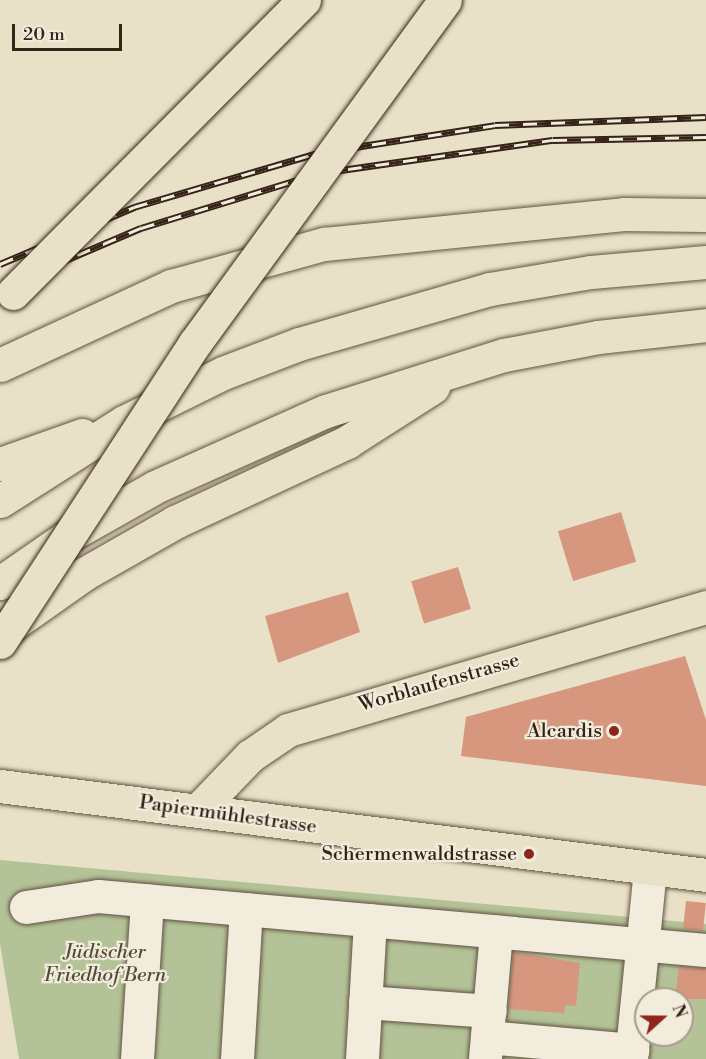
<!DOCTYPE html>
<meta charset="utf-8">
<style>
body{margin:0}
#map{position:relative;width:706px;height:1059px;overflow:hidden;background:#e9e1c7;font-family:"Libre Bodoni",serif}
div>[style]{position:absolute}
.green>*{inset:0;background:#b4c397}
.building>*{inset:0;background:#d7977f;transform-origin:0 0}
.roads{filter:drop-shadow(0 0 2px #635244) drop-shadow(0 0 2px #635244)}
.minor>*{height:33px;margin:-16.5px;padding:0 16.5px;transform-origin:16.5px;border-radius:16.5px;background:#f1ecdb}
.major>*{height:33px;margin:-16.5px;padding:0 16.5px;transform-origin:16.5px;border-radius:16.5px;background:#e9e1c7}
.highway>*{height:33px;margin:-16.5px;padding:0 16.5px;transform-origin:16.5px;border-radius:16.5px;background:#e9e1c7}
.rail>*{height:7px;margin-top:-3.5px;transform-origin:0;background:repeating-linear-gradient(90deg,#f1ecdb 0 14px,#362318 0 28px);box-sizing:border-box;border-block:2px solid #362318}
.bridges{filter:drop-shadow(0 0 2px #362318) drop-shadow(0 0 2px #362318)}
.highway-bridge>*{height:33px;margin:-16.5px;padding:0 16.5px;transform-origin:16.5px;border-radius:16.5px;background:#e9e1c7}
.dots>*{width:16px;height:16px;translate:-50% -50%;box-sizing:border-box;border:3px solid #f1ecdb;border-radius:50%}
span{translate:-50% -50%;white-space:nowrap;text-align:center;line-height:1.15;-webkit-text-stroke:4.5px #f1ecdb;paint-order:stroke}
.street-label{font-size:20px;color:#362318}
.poi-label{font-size:20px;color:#362318}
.right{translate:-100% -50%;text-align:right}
.park-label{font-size:20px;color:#564b38;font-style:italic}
.north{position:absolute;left:634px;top:987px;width:60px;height:60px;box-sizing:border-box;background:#f1ecdb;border:2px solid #a69c8d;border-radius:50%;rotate:69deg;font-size:16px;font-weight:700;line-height:24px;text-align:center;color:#362318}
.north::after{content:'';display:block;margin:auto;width:21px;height:27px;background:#8f2418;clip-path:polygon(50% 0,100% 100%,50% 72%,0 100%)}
.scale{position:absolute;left:12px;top:24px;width:110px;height:27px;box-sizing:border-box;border:3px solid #362318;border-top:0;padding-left:8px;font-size:18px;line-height:21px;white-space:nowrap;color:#362318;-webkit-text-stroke:4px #f1ecdb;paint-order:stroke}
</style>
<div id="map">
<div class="green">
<i style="clip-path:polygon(evenodd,0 860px,706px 924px,706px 1059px,19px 1059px,0 944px,0 860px,646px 999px,682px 999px,682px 1035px,646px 1035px,646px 999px)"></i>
</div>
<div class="building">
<i style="left:621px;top:512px;width:52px;height:66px;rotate:73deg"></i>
<i style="left:458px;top:567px;width:44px;height:49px;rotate:73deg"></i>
<i style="clip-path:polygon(348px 592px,360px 632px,278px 663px,265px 616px)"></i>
<i style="clip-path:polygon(685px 656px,706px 720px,706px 786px,461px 756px,466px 717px)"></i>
<i style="left:686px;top:901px;width:20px;height:28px;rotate:6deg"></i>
<i style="clip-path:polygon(513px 952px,580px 963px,576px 1006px,565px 1005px,564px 1013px,508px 1009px)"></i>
<i style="clip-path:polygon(679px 966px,706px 968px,706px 999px,675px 999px)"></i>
</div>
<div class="roads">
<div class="minor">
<i style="left:26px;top:907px;width:73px;rotate:-8.7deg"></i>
<i style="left:98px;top:896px;width:610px;rotate:5.08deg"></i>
<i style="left:365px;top:1002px;width:125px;rotate:4.1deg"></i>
<i style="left:487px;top:1037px;width:146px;rotate:5.1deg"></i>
<i style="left:485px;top:1058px;width:127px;rotate:-85deg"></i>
<i style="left:137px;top:1059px;width:159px;rotate:-86.4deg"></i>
<i style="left:237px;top:1059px;width:150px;rotate:-86.6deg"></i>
<i style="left:362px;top:1059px;width:139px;rotate:-86.7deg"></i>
<i style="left:631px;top:1059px;width:192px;rotate:-84.3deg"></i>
</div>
<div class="major">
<i style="left:0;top:786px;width:712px;rotate:7.18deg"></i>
<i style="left:199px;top:809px;width:74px;rotate:-46.1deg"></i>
<i style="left:250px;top:756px;width:46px;rotate:-34.4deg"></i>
<i style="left:288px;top:730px;width:436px;rotate:-16.4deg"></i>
</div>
<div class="highway">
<i style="left:0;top:365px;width:188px;rotate:-24.8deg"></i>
<i style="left:171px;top:286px;width:159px;rotate:-15.4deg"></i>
<i style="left:324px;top:244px;width:301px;rotate:-5.7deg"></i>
<i style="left:624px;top:214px;width:82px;rotate:0.7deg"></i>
<i style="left:0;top:464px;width:87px;rotate:-19.5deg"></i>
<i style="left:0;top:501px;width:147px;rotate:-32.5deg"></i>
<i style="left:124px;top:422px;width:110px;rotate:-26.3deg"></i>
<i style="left:223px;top:373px;width:81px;rotate:-20.9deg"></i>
<i style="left:299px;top:344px;width:199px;rotate:-16.1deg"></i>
<i style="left:490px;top:289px;width:102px;rotate:-9.6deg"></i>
<i style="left:591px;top:272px;width:115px;rotate:-5deg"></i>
<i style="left:0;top:583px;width:79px;rotate:-34.7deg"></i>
<i style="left:65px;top:538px;width:103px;rotate:-29.5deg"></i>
<i style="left:155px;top:487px;width:187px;rotate:-24deg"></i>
<i style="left:326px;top:411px;width:187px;rotate:-17.5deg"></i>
<i style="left:504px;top:355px;width:96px;rotate:-10.8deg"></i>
<i style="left:598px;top:337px;width:109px;rotate:-6.3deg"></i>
<i style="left:9px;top:627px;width:92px;rotate:-35.2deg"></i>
<i style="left:84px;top:574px;width:105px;rotate:-29.7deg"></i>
<i style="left:175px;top:522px;width:190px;rotate:-24.9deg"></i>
<i style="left:347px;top:442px;width:102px;rotate:-32.6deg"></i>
</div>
</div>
<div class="rail">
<i style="left:0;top:264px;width:146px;rotate:-23deg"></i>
<i style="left:134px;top:207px;width:191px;rotate:-16.4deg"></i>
<i style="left:317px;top:153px;width:180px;rotate:-8.9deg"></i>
<i style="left:495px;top:125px;width:211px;rotate:-2.2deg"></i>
<i style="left:0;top:288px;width:153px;rotate:-23.1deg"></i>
<i style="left:141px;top:228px;width:187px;rotate:-17.1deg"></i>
<i style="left:320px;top:173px;width:235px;rotate:-8.1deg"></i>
<i style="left:553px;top:140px;width:153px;rotate:-1.1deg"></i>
</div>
<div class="bridges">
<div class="highway-bridge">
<i style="left:13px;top:293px;width:413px;rotate:-45.2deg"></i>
<i style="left:0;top:642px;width:357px;rotate:-56.9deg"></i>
<i style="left:195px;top:343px;width:424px;rotate:-53.9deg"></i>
</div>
</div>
<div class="dots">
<i style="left:614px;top:731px;background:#8f2418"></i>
<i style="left:529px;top:854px;background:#8f2418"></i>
</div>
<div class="street-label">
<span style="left:439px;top:683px;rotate:-16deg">Worblaufenstrasse</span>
<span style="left:228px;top:815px;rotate:8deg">Papiermühlestrasse</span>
</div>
<div class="poi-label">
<span class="right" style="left:602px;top:731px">Alcardis</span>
<span class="right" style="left:517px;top:854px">Schermenwaldstrasse</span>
</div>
<div class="park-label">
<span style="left:105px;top:964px">Jüdischer<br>Friedhof Bern</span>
</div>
<div class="north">N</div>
<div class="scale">20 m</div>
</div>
